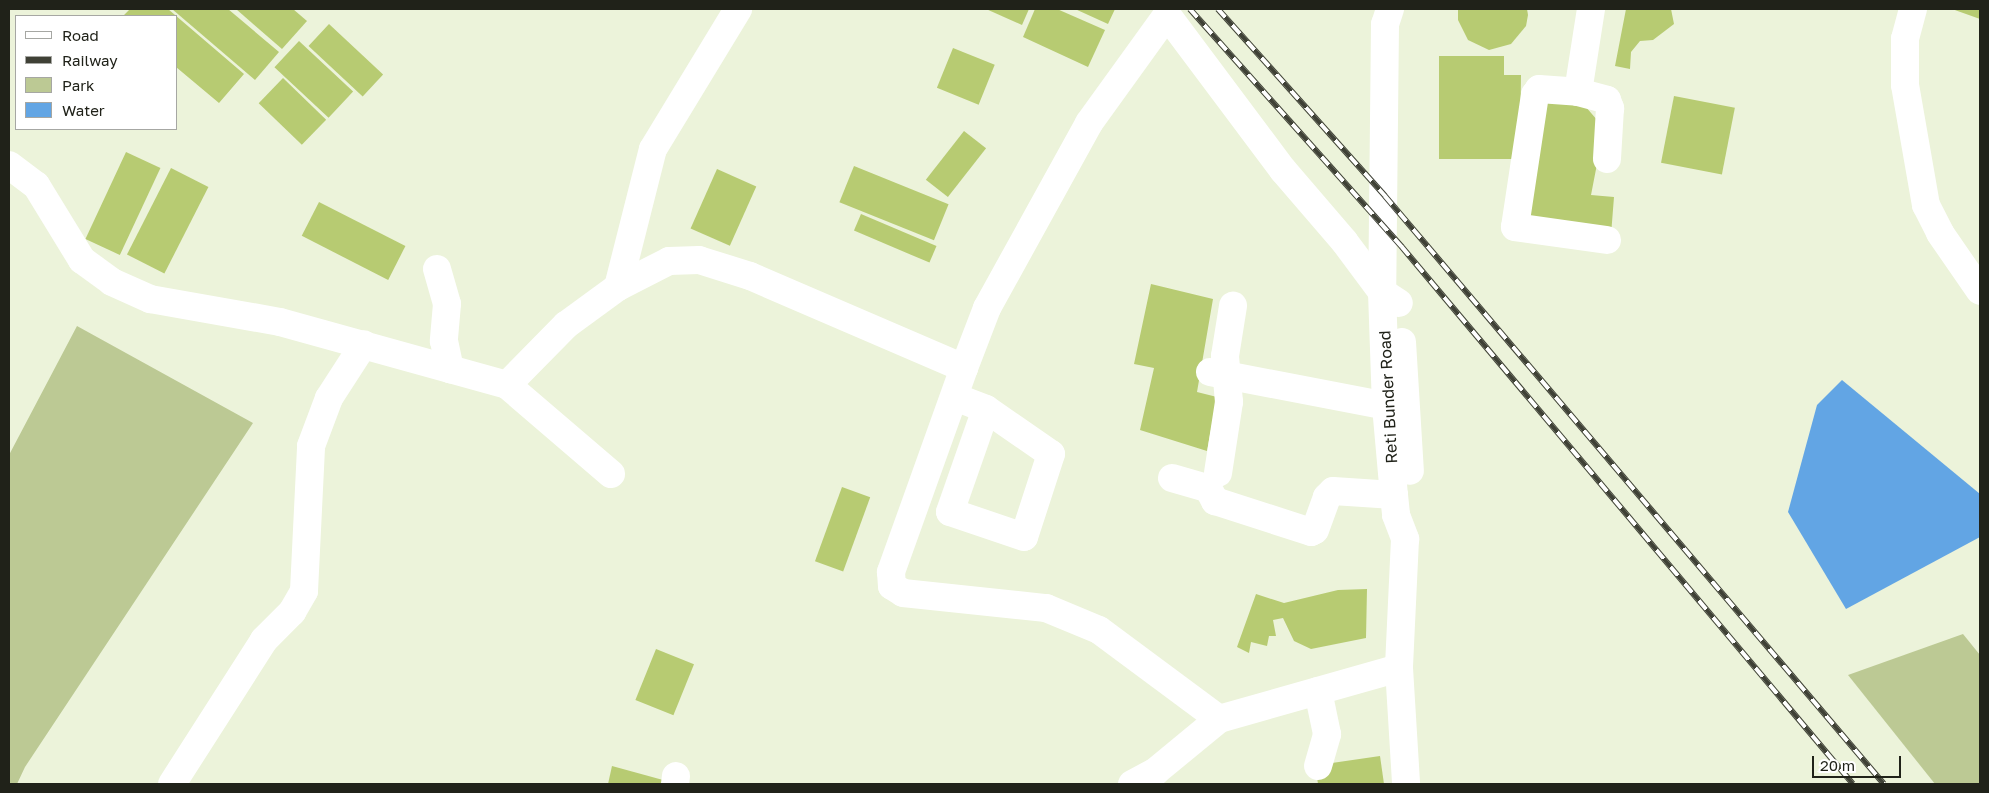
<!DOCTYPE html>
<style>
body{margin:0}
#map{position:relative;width:1989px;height:793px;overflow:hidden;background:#ecf3da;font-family:"Golos Text",sans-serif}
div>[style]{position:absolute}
.green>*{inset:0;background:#bcc994}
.water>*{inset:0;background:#62a5e4}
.building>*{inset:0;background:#b7cb72;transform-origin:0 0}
.street>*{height:28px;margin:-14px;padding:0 14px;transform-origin:14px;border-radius:14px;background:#fff}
.secondary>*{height:28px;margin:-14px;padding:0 14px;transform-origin:14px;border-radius:14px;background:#fff}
.rail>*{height:5.5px;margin-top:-2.75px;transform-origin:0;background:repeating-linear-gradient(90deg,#fff 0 11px,#3f4136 0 22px);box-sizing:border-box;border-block:1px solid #3f4136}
span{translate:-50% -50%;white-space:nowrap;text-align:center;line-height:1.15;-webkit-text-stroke:4.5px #fff;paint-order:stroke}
.street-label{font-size:16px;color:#202219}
.frame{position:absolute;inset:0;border:10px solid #202219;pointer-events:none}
.legend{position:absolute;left:15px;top:15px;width:162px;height:115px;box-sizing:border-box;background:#fff;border:1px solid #a6a7a3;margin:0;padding:6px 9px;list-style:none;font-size:15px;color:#202219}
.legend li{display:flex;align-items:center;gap:10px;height:25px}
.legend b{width:25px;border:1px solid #a6a7a3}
.scale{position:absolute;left:1812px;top:756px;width:89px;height:22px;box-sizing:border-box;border:2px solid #202219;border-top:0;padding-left:6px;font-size:15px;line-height:18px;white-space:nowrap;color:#202219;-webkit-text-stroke:4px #fff;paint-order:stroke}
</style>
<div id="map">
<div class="green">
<i style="clip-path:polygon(77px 326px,253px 423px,25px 767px,17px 784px,9px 784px,9px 455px)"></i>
<i style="clip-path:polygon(1963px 634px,1980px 655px,1980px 784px,1935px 784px,1848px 675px)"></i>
</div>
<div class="water">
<i style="clip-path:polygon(1842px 380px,1980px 494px,1980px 537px,1846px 609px,1788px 512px,1817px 405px)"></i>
</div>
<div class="building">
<i style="clip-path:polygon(130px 9px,168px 9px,244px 74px,219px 103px,176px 67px,176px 16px,123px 16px)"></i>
<i style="clip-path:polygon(172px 9px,228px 9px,279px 52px,255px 80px)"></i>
<i style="clip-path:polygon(236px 9px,293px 9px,307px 21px,282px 49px)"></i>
<i style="clip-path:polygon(986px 9px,1029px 9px,1022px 25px)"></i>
<i style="clip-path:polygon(1035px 9px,1057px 9px,1105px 30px,1088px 67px,1023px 37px)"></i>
<i style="clip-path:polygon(1075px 9px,1115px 9px,1108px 24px)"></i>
<i style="clip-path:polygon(1458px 9px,1527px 9px,1528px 15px,1526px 26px,1511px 44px,1489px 50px,1468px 40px,1458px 20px)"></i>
<i style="clip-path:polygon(1626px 9px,1671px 9px,1674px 24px,1653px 40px,1640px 41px,1631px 52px,1630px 69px,1615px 66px)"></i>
<i style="clip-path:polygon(1952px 9px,1980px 9px,1980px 19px)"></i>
<i style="left:329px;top:24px;width:74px;height:30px;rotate:43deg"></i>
<i style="left:299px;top:41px;width:74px;height:36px;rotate:43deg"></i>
<i style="left:953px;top:48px;width:45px;height:43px;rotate:22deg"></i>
<i style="clip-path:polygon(1439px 56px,1504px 56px,1504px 75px,1521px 75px,1520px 159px,1439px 159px)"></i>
<i style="left:283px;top:78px;width:60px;height:35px;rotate:44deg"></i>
<i style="clip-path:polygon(1544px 94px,1579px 99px,1604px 128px,1591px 195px,1614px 197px,1611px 235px,1519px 225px)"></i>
<i style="left:1674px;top:96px;width:62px;height:68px;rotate:11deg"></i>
<i style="left:964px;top:131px;width:28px;height:62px;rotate:38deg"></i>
<i style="left:126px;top:152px;width:38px;height:96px;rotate:25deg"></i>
<i style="left:854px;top:166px;width:102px;height:39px;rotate:22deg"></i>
<i style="left:171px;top:168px;width:42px;height:97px;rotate:27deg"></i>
<i style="left:717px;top:169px;width:43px;height:65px;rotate:24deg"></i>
<i style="left:319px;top:202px;width:97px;height:38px;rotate:27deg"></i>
<i style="left:861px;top:214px;width:82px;height:18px;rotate:23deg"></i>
<i style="clip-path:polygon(1151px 284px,1213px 299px,1197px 392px,1217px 397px,1207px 451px,1140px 430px,1154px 368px,1134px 364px)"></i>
<i style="left:842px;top:487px;width:30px;height:79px;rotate:20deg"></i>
<i style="clip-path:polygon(1367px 589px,1366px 638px,1311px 649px,1294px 641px,1283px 618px,1273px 620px,1276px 636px,1269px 636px,1267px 646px,1251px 642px,1249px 653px,1237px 647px,1256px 594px,1284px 603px,1338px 590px)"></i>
<i style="left:656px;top:649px;width:41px;height:55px;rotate:22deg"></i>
<i style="clip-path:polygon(1380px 756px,1384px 784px,1318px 784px,1317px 777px,1325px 764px)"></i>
<i style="clip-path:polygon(612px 766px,663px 780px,661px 784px,608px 784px)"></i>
</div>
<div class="street">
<i style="left:1913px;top:9px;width:31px;rotate:105deg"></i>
<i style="left:1905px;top:39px;width:46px;rotate:90deg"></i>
<i style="left:1905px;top:85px;width:122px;rotate:80.1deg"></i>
<i style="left:1926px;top:205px;width:31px;rotate:63deg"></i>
<i style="left:1940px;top:233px;width:70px;rotate:55.4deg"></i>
<i style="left:1578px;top:92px;width:84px;rotate:-81.1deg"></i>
<i style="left:9px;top:165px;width:34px;rotate:37deg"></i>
<i style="left:36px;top:185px;width:88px;rotate:58.5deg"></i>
<i style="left:82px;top:260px;width:37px;rotate:36deg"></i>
<i style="left:112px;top:282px;width:42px;rotate:24.1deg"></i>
<i style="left:150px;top:299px;width:132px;rotate:10deg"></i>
<i style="left:280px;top:322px;width:236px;rotate:15.5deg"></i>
<i style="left:1607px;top:240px;width:93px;rotate:-172deg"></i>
<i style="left:1515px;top:227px;width:134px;rotate:-81.4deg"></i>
<i style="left:1535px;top:95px;width:7px;rotate:-56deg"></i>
<i style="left:1539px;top:89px;width:39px;rotate:4deg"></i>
<i style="left:1578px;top:92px;width:30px;rotate:15deg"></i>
<i style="left:1607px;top:100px;width:9px;rotate:69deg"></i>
<i style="left:1610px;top:108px;width:51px;rotate:93.4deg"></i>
<i style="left:437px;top:269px;width:36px;rotate:74deg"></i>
<i style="left:447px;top:304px;width:37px;rotate:95deg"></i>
<i style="left:444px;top:341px;width:29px;rotate:78deg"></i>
<i style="left:618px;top:287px;width:142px;rotate:-75.8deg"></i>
<i style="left:653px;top:149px;width:164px;rotate:-58.7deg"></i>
<i style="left:964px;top:368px;width:217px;rotate:109.7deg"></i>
<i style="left:891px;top:572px;width:14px;rotate:86deg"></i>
<i style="left:892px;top:586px;width:13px;rotate:32deg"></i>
<i style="left:903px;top:593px;width:144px;rotate:6deg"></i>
<i style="left:1046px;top:608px;width:57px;rotate:22.5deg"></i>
<i style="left:1099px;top:630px;width:149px;rotate:36.6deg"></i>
<i style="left:1210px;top:372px;width:179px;rotate:10.9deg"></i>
<i style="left:955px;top:397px;width:33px;rotate:21deg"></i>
<i style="left:986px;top:409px;width:79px;rotate:34.7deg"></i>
<i style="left:1051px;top:454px;width:87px;rotate:108deg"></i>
<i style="left:1024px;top:537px;width:78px;rotate:-161.3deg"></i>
<i style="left:950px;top:512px;width:109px;rotate:-70.7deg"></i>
<i style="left:1218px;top:473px;width:72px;rotate:-81.2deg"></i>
<i style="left:1229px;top:402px;width:46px;rotate:-95deg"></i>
<i style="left:1225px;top:356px;width:51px;rotate:-80.9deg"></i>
<i style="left:611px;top:474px;width:137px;rotate:-139.4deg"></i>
<i style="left:507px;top:385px;width:84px;rotate:-45.5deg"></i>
<i style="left:566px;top:325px;width:64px;rotate:-36.2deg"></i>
<i style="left:618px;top:287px;width:57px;rotate:-27deg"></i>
<i style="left:669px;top:261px;width:30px;rotate:-2deg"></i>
<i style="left:699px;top:260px;width:53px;rotate:17.4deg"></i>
<i style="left:750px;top:276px;width:233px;rotate:23.3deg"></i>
<i style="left:964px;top:368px;width:64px;rotate:-69deg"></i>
<i style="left:987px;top:308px;width:211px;rotate:-61.1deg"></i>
<i style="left:1089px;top:123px;width:133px;rotate:-54.2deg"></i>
<i style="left:1167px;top:15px;width:194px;rotate:53.2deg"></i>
<i style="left:1283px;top:170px;width:94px;rotate:49.3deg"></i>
<i style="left:1344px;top:241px;width:64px;rotate:53.3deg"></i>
<i style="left:1382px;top:292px;width:20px;rotate:33deg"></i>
<i style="left:1172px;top:478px;width:37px;rotate:16deg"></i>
<i style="left:1208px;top:488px;width:15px;rotate:62deg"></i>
<i style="left:1215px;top:501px;width:101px;rotate:17.9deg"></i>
<i style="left:1311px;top:532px;width:4px;rotate:-27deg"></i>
<i style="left:1315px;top:530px;width:35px;rotate:-70deg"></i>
<i style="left:1327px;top:497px;width:8px;rotate:-45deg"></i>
<i style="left:1333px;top:491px;width:61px;rotate:3.8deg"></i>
<i style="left:1318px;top:766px;width:33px;rotate:-74deg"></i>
<i style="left:1327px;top:734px;width:44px;rotate:-101.8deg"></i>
<i style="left:172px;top:784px;width:171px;rotate:-57.4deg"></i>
<i style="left:264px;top:640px;width:40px;rotate:-45deg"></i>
<i style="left:292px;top:612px;width:24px;rotate:-60deg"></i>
<i style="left:304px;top:591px;width:145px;rotate:-87.2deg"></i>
<i style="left:311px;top:446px;width:51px;rotate:-69.4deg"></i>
<i style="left:329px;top:398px;width:64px;rotate:-57.1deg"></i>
<i style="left:675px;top:784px;width:8px;rotate:-83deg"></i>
<i style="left:1132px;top:784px;width:27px;rotate:-28deg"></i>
<i style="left:1156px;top:771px;width:82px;rotate:-39.5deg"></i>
<i style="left:1219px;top:719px;width:187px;rotate:-15.8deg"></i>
</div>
<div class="secondary">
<i style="left:1390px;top:9px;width:16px;rotate:108deg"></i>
<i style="left:1385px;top:24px;width:268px;rotate:90.6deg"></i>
<i style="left:1382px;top:292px;width:114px;rotate:88deg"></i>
<i style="left:1386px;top:406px;width:89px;rotate:84.9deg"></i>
<i style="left:1394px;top:495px;width:20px;rotate:84deg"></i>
<i style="left:1396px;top:515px;width:26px;rotate:69deg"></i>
<i style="left:1405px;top:539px;width:129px;rotate:92.7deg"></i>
<i style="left:1399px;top:668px;width:116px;rotate:86.5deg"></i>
<i style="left:1402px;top:342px;width:129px;rotate:86.5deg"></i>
</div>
<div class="rail">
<i style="left:1190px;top:9px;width:319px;rotate:48.3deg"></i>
<i style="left:1402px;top:247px;width:701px;rotate:49.97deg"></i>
<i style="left:1218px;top:9px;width:251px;rotate:48.2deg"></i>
<i style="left:1385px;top:196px;width:771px;rotate:49.68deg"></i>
</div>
<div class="street-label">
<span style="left:1388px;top:397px;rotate:-93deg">Reti Bunder Road</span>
</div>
<div class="frame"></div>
<ul class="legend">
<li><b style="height:6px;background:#fff"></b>Road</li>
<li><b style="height:6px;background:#3f4136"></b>Railway</li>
<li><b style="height:14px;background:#bcc994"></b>Park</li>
<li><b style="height:14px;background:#62a5e4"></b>Water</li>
</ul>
<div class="scale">20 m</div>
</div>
